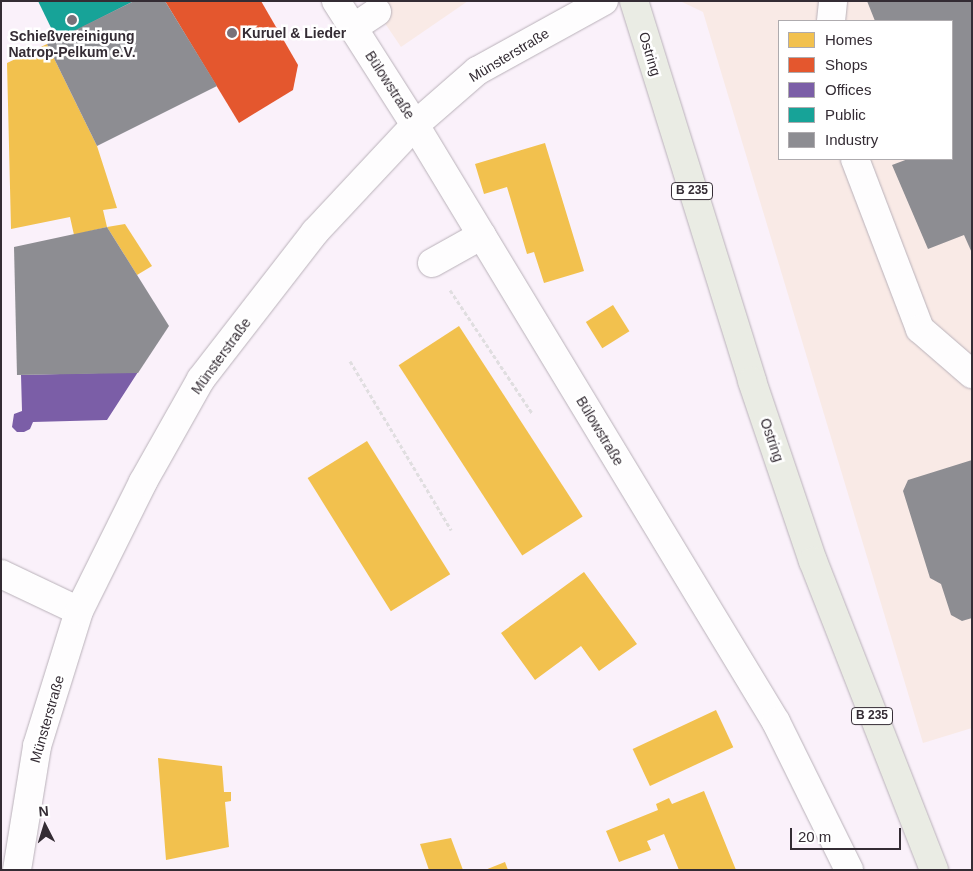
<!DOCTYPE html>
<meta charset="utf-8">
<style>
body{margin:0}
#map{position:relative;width:973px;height:871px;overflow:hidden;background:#faf1fa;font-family:Arial,sans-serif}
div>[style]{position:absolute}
.industrial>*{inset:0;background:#f9eae6}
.homes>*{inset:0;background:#f2c14e;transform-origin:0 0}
.shops>*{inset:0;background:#e4572e}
.offices>*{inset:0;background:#7b5ea7}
.public>*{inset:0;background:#17a398}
.industry>*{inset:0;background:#8d8d92}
.path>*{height:3px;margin-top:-1.5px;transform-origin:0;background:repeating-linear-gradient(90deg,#e0dee0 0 4px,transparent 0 6.5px)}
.roads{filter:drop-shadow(0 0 1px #b9b1b9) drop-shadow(0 0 1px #b9b1b9)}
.minor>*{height:28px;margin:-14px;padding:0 14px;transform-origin:14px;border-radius:14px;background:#fefdfe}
.major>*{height:28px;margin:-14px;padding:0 14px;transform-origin:14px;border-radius:14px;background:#eaece4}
.dots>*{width:14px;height:14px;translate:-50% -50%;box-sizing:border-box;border:2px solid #fff;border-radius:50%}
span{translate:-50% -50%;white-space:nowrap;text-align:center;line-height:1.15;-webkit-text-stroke:5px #fff;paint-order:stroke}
.shield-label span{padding:1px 4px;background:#fff;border:1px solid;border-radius:4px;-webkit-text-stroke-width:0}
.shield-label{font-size:12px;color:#342c34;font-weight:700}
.poi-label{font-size:14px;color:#342c34;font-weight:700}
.left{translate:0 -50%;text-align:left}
.street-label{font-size:14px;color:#342c34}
.frame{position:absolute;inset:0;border:2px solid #342c34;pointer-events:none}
.legend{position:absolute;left:778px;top:20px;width:175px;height:140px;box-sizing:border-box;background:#fff;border:1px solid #aeabae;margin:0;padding:6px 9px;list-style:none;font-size:15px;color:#342c34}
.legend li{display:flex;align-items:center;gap:10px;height:25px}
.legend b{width:25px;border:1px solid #aeabae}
.north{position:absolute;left:20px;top:801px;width:50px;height:50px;-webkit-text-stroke:4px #fff;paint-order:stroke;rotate:355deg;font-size:14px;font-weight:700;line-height:20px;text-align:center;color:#342c34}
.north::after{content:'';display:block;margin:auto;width:18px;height:22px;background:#342c34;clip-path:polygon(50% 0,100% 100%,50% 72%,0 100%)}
.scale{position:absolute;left:790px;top:828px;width:111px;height:22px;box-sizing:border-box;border:2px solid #342c34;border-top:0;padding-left:6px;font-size:15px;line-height:18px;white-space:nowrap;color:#342c34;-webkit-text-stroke:4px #fff;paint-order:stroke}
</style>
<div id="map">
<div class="industrial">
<i style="clip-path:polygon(370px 1px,468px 1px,401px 47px)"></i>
<i style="clip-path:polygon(evenodd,680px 1px,972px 1px,972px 728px,923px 743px,703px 12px,680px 1px,779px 21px,952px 21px,952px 159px,779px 159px,779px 21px)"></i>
</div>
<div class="homes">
<i style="clip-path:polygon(47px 44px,97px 146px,117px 208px,103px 210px,107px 227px,74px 235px,70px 217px,11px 229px,7px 63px)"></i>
<i style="clip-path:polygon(545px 143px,584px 271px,544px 283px,534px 252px,527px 254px,507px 187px,484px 194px,475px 164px)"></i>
<i style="clip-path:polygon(125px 224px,152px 266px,137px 275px,107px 227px)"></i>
<i style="left:613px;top:305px;width:31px;height:32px;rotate:58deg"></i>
<i style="left:459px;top:326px;width:227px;height:72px;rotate:57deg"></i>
<i style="left:367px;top:441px;width:157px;height:70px;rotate:58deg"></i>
<i style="clip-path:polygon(584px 572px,637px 644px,599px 671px,581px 646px,535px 680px,501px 633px)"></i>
<i style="left:716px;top:710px;width:41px;height:92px;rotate:65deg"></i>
<i style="clip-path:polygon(158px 758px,222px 766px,224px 792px,231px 792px,231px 801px,225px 802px,229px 847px,166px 860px)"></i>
<i style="clip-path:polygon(704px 791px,736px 870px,679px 870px,664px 834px,647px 841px,651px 850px,619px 862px,606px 831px,658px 810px,656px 804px,669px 798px,672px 804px)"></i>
<i style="clip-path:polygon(451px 838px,463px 870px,429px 870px,420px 844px)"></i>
<i style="clip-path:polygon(505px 862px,508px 870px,485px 870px)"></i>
</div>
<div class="shops">
<i style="clip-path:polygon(165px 1px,261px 1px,298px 65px,293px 90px,239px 123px)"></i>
</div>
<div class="offices">
<i style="clip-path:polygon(138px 372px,107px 420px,33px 422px,30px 429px,24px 432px,17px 432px,12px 427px,14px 414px,22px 411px,21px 375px)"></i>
</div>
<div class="public">
<i style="clip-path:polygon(38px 1px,134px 1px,57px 40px)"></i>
</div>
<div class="industry">
<i style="clip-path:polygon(134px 1px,165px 1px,217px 86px,97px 146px,47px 44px)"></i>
<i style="clip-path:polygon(867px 1px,972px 1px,972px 253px,964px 235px,928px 249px,892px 165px,908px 159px,952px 159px,952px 21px,875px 21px)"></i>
<i style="clip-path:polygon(107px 227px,169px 326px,138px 373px,17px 375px,14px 247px)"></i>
<i style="clip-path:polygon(972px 460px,972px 618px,962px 621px,951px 615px,941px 584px,930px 578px,903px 491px,908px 480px)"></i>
</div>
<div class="path">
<i style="left:450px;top:290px;width:148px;rotate:56.3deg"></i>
<i style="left:350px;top:361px;width:197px;rotate:59.1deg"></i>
</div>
<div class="roads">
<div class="minor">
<i style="left:336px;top:1px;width:147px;rotate:57.5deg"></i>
<i style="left:415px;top:125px;width:698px;rotate:58.84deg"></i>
<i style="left:776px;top:722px;width:165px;rotate:63.7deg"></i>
<i style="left:831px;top:21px;width:20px;rotate:-84deg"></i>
<i style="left:353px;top:28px;width:29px;rotate:-34deg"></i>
<i style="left:855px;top:159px;width:182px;rotate:69.1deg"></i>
<i style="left:920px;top:329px;width:69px;rotate:40.9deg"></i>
<i style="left:432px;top:263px;width:57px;rotate:-29.2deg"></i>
<i style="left:1px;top:574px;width:86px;rotate:25.4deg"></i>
<i style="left:17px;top:870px;width:126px;rotate:-80.8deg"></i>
<i style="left:37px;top:746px;width:141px;rotate:-72.7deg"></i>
<i style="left:79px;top:611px;width:144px;rotate:-63.6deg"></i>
<i style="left:143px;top:482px;width:118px;rotate:-60.6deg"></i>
<i style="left:201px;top:379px;width:186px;rotate:-52.2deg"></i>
<i style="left:315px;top:232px;width:146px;rotate:-46.9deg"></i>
<i style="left:415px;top:125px;width:82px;rotate:-41.1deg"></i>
<i style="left:477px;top:71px;width:145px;rotate:-28.9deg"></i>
</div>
<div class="major">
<i style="left:634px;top:1px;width:398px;rotate:72.7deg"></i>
<i style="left:752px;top:381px;width:190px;rotate:71.3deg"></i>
<i style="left:813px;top:561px;width:332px;rotate:68.6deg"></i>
</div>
</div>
<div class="dots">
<i style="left:72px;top:20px;background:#797179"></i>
<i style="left:232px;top:33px;background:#797179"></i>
</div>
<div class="shield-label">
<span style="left:692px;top:191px">B 235</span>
<span style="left:872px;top:716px">B 235</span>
</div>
<div class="poi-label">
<span class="left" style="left:242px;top:33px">Kuruel &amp; Lieder</span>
<span style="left:72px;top:44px">Schießvereinigung<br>Natrop-Pelkum e.V.</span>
</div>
<div class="street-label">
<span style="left:650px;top:54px;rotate:73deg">Ostring</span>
<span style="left:509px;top:55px;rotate:-31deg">Münsterstraße</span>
<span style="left:390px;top:85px;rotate:57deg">Bülowstraße</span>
<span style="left:221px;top:356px;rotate:-54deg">Münsterstraße</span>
<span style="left:600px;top:431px;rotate:59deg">Bülowstraße</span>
<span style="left:772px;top:440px;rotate:71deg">Ostring</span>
<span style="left:47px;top:719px;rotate:-74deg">Münsterstraße</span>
</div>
<div class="frame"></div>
<ul class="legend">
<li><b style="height:14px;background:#f2c14e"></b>Homes</li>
<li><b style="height:14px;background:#e4572e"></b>Shops</li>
<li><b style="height:14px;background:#7b5ea7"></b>Offices</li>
<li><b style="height:14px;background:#17a398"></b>Public</li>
<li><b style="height:14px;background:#8d8d92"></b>Industry</li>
</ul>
<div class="north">N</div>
<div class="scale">20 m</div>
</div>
